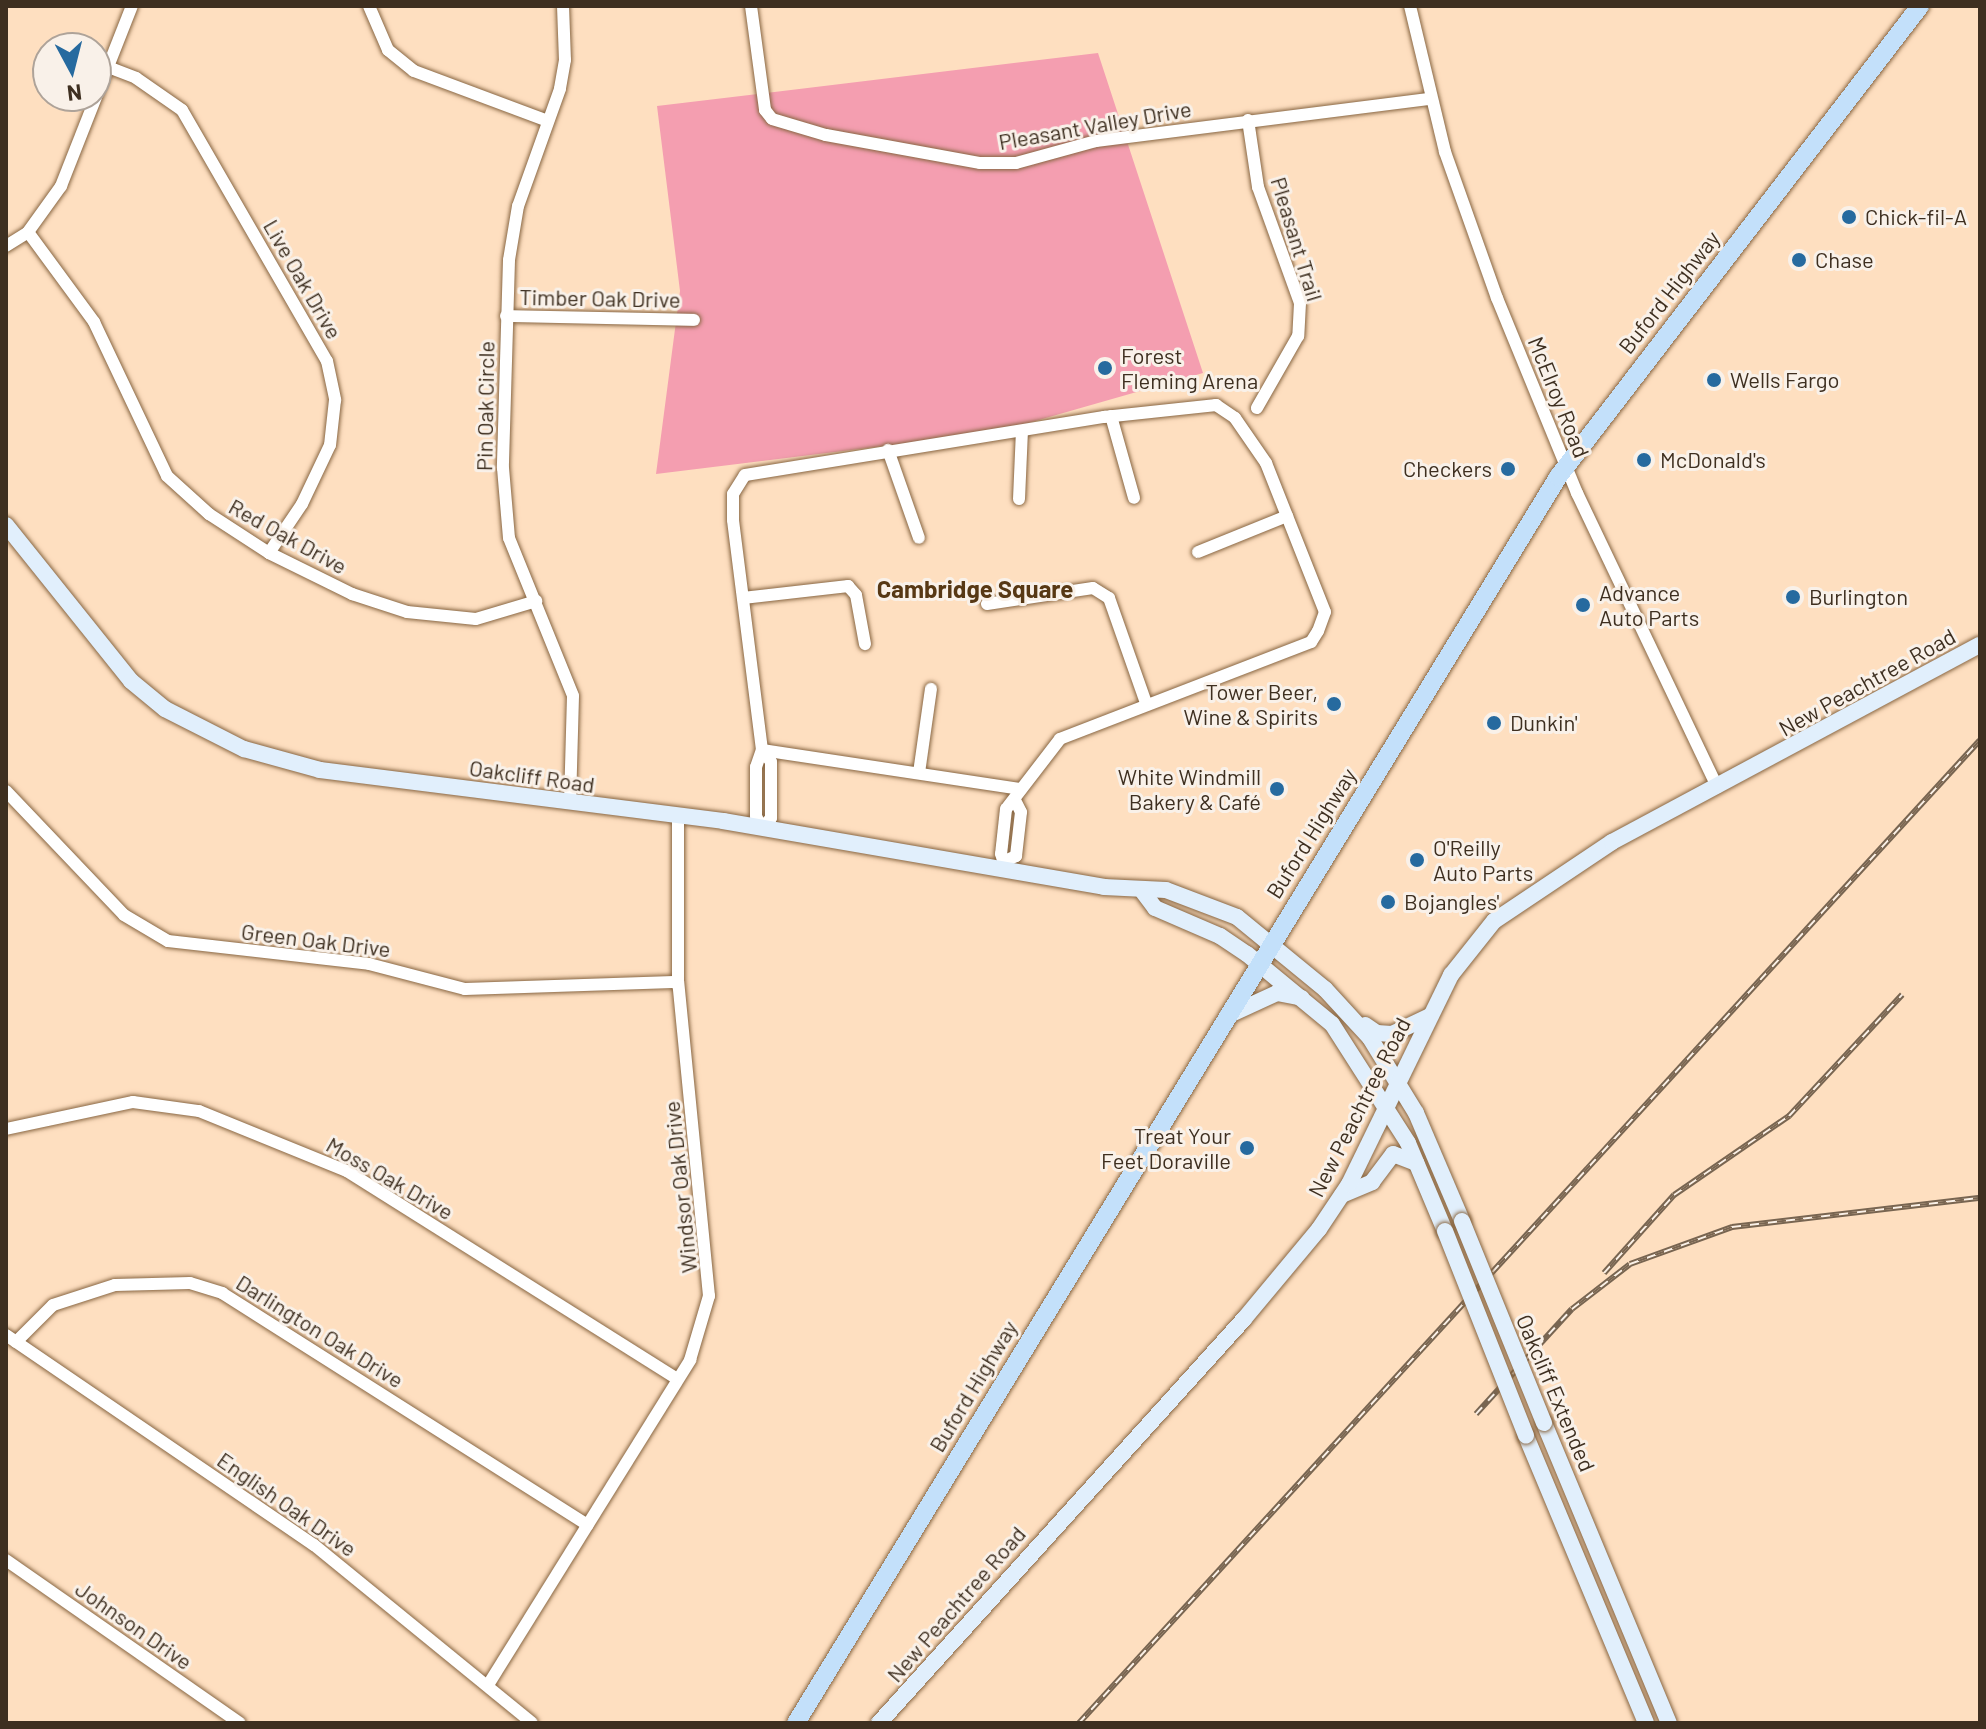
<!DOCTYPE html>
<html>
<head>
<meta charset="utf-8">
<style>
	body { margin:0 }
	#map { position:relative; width:1986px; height:1729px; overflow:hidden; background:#fedfc0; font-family:Barlow,sans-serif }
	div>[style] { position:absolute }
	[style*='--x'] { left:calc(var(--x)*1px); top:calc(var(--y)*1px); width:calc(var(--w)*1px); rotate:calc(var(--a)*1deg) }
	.green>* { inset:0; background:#f49eb0 }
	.roads { filter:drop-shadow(0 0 2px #886642) drop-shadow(0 0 2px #886642) }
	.street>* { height:12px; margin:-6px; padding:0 6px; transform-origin:6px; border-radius:6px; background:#fff }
	.secondary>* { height:16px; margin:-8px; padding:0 8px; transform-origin:8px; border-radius:8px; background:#e1effc }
	.primary>* { height:18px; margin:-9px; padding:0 9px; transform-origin:9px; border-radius:9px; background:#c3e0fa }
	.rail>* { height:6px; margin-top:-3px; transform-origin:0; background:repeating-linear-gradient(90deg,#f9f1e9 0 9px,#786551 0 18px); box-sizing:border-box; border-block:2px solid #786551 }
	.bridges { filter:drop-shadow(0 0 2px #886642) drop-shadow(0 0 2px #886642) }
	.secondary-bridge>* { height:16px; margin:-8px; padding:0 8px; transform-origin:8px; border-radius:8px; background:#e1effc }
	.dots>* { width:22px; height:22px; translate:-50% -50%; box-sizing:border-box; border:4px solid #f9f1e9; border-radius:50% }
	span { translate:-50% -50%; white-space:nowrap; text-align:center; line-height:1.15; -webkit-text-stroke:6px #f9f1e9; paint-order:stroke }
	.street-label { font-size:22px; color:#3e2f20 }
	.poi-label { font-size:22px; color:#3e2f20 }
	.left { translate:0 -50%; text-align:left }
	.right { translate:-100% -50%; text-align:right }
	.neighbourhood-label { font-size:24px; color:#573814; font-weight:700 }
	.frame { position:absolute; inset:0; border:8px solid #3e2f20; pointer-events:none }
	.north { position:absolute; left:32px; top:32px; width:80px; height:80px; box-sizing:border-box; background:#f9f1e9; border:2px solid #aea399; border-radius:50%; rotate:173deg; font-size:22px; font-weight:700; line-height:32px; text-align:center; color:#3e2f20 }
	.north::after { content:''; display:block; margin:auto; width:28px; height:36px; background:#266a9f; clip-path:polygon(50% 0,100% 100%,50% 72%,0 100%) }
</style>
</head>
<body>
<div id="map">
	<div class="green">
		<div style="clip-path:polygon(1098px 53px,1203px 373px,997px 432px,656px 474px,680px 291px,657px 106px)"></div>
	</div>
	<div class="roads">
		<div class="street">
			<div style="--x:369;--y:6;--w:48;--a:66.6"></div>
			<div style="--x:388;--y:50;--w:33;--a:39"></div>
			<div style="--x:414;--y:71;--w:143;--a:20.5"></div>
			<div style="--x:563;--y:6;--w:54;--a:87.9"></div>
			<div style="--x:565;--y:60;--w:29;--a:100"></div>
			<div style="--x:560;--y:89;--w:124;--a:109.7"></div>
			<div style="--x:518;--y:206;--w:55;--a:99.5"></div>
			<div style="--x:509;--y:260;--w:208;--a:91.7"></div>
			<div style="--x:503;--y:468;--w:70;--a:85.1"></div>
			<div style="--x:509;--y:538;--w:170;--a:67.9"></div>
			<div style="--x:573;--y:696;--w:107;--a:91.6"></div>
			<div style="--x:751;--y:6;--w:105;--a:82.3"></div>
			<div style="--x:765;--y:110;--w:11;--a:52"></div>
			<div style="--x:772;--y:119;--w:56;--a:16.5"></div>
			<div style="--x:826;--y:135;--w:157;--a:10.3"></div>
			<div style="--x:980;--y:163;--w:36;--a:0"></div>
			<div style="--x:1016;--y:163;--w:83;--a:-15.4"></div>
			<div style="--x:1096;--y:141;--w:337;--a:-7.2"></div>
			<div style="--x:1410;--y:6;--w:150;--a:76.5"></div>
			<div style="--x:1445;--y:152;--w:155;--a:70.4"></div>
			<div style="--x:1497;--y:298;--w:211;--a:67.7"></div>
			<div style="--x:1577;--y:493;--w:326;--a:64.5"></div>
			<div style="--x:108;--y:67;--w:30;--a:21"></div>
			<div style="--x:136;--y:78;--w:56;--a:34.8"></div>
			<div style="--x:182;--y:110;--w:290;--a:60"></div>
			<div style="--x:327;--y:361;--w:40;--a:78"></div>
			<div style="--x:335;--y:400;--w:45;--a:96.3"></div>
			<div style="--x:330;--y:445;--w:65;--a:115.4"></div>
			<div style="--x:302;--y:504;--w:59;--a:124"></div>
			<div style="--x:1248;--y:120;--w:68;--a:81.5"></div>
			<div style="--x:1258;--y:187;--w:123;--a:70.1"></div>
			<div style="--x:1300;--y:303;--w:33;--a:93"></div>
			<div style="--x:1298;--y:336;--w:83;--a:119.7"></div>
			<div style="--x:28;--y:232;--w:112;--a:53.7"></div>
			<div style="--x:94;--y:322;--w:170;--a:64.6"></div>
			<div style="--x:167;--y:476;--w:57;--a:42.1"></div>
			<div style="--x:209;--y:514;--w:72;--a:33"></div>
			<div style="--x:269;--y:553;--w:93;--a:26.3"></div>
			<div style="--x:352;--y:594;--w:58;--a:18.1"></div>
			<div style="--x:407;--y:612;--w:69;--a:5.8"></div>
			<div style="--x:476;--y:619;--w:63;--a:-16.7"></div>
			<div style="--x:6;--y:246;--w:26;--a:-32"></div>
			<div style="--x:28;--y:232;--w:57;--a:-54.3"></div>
			<div style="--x:61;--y:186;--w:193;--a:-68.5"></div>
			<div style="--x:506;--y:316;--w:188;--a:1.2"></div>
			<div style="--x:1111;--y:416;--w:85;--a:74.3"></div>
			<div style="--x:888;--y:450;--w:93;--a:70.6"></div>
			<div style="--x:1019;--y:499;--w:68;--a:-87.5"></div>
			<div style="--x:1198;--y:552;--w:96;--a:-22"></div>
			<div style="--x:743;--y:598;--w:106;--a:-6.5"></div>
			<div style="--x:848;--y:586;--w:12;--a:48"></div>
			<div style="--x:856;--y:595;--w:50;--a:79.6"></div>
			<div style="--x:987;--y:604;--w:107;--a:-8.6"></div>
			<div style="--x:1093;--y:588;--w:19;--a:32"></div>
			<div style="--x:1109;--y:598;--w:111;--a:70.6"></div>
			<div style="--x:762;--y:750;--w:15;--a:53"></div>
			<div style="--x:771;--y:762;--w:56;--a:90"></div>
			<div style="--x:771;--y:818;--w:13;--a:132"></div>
			<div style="--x:762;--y:828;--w:13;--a:-117"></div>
			<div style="--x:756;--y:816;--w:49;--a:-90"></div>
			<div style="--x:756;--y:767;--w:18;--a:-71"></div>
			<div style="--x:762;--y:750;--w:232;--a:-97.2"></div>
			<div style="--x:733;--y:520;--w:26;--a:-90"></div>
			<div style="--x:733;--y:494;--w:22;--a:-58"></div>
			<div style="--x:745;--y:475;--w:364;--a:-9.2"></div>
			<div style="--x:1104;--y:417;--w:113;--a:-6.1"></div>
			<div style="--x:1216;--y:405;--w:23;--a:34"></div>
			<div style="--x:1235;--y:418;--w:55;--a:55.4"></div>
			<div style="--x:1266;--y:463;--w:160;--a:68.4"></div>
			<div style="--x:1325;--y:612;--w:20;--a:110"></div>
			<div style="--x:1318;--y:631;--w:13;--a:122"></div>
			<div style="--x:1311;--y:642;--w:269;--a:158.9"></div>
			<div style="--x:1060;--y:739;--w:88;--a:127.6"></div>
			<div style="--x:1006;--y:809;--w:45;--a:96.3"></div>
			<div style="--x:1001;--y:854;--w:16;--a:72"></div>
			<div style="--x:762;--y:750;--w:262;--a:8.6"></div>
			<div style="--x:919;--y:773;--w:85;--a:-81.9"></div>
			<div style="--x:6;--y:791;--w:171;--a:46.4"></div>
			<div style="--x:124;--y:915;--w:51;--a:30.6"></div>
			<div style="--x:168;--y:941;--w:202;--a:6.5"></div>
			<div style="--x:369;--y:964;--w:99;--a:14.6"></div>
			<div style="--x:465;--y:989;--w:213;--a:-1.9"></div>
			<div style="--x:1007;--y:860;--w:10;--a:-24"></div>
			<div style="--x:1016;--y:856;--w:44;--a:-83.5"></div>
			<div style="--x:1021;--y:812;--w:11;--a:-117"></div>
			<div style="--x:6;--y:1129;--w:130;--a:-12"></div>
			<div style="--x:133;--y:1102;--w:67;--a:7.8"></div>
			<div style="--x:199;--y:1111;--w:160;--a:22.1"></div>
			<div style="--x:347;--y:1171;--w:390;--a:32.2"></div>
			<div style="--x:6;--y:1335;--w:373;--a:34.3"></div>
			<div style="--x:314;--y:1545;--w:281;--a:39.2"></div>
			<div style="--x:16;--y:1342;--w:52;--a:-45"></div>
			<div style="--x:53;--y:1305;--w:65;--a:-17.9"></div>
			<div style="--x:115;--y:1285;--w:75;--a:-1.5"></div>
			<div style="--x:190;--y:1283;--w:34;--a:17"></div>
			<div style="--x:222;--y:1293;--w:433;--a:32.4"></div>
			<div style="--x:6;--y:1560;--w:285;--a:34.9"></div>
			<div style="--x:488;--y:1685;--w:383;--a:-58.1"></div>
			<div style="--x:690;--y:1360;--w:67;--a:-73.5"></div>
			<div style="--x:709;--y:1296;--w:316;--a:-95.6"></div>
			<div style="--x:678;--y:982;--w:164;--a:-90"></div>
		</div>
		<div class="secondary">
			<div style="--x:6;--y:525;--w:200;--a:51.3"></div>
			<div style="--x:131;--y:681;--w:44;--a:39.5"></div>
			<div style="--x:165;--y:709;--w:89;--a:26.9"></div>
			<div style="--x:244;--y:749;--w:79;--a:15.4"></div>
			<div style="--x:320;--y:770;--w:406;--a:7.2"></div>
			<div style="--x:723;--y:821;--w:387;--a:9.8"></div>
			<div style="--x:1104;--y:887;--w:62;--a:2.8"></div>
			<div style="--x:1166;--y:890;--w:76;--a:20.8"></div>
			<div style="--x:1237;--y:917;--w:114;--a:39.3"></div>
			<div style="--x:1325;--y:989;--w:67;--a:47.4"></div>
			<div style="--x:1370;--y:1038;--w:88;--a:58.5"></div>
			<div style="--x:1416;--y:1113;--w:117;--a:66.9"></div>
			<div style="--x:1143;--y:892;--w:20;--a:53"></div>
			<div style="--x:1155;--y:908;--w:71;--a:23.3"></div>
			<div style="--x:1220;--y:936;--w:32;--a:34"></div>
			<div style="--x:1247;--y:954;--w:110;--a:39.5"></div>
			<div style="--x:1332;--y:1024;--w:141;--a:57.4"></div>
			<div style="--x:1408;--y:1143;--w:95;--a:67.2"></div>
			<div style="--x:1227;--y:1016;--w:55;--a:-24.7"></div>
			<div style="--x:1277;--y:993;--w:25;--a:11"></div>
			<div style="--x:1365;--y:1025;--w:14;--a:34"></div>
			<div style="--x:1377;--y:1033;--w:15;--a:4"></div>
			<div style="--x:1392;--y:1034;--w:42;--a:-25.3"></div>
			<div style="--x:1342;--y:1195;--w:33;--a:-23"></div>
			<div style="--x:1372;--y:1182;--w:35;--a:-53"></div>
			<div style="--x:1393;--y:1154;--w:25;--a:21"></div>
			<div style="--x:1544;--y:1423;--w:325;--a:67.4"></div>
			<div style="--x:1526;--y:1436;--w:311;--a:67.3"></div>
			<div style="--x:879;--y:1723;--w:544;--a:-47.9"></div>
			<div style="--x:1244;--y:1319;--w:117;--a:-50.2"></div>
			<div style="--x:1319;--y:1229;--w:54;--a:-56.3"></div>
			<div style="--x:1349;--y:1184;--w:233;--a:-64"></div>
			<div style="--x:1451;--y:975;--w:69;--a:-51.5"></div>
			<div style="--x:1494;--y:921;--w:142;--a:-33.8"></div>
			<div style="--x:1612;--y:842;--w:417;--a:-28.2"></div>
		</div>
		<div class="primary">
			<div style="--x:796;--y:1723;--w:1461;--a:-58.55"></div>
			<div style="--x:1558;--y:477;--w:594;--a:-52.45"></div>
		</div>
	</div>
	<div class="rail">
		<div style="--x:1604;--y:1273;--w:105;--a:-48.1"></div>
		<div style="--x:1674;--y:1195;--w:140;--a:-34.5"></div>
		<div style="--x:1789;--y:1116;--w:166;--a:-47"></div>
		<div style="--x:1476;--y:1414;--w:142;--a:-47.6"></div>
		<div style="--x:1572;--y:1309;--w:73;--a:-37.8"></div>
		<div style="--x:1630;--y:1264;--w:109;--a:-19.9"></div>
		<div style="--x:1732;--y:1227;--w:250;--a:-6.7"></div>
		<div style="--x:1079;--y:1723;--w:1333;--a:-47.49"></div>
	</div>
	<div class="bridges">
		<div class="secondary-bridge">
			<div style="--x:1462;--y:1221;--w:218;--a:67.9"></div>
			<div style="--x:1445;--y:1231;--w:220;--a:68.4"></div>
		</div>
	</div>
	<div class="dots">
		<div style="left:1849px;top:217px;background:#266a9f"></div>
		<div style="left:1799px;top:260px;background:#266a9f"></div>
		<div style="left:1105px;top:368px;background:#266a9f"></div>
		<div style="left:1714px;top:380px;background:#266a9f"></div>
		<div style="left:1644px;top:460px;background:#266a9f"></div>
		<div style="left:1508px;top:469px;background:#266a9f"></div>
		<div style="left:1793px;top:597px;background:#266a9f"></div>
		<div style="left:1583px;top:605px;background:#266a9f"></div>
		<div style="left:1334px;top:704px;background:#266a9f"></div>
		<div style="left:1494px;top:723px;background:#266a9f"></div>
		<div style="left:1277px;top:789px;background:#266a9f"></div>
		<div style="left:1417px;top:860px;background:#266a9f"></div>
		<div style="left:1388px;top:902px;background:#266a9f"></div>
		<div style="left:1247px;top:1148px;background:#266a9f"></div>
	</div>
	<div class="street-label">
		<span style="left:1095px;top:125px;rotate:-10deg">Pleasant Valley Drive</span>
		<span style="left:1297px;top:239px;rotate:73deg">Pleasant Trail</span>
		<span style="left:303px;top:279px;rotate:60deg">Live Oak Drive</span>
		<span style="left:1669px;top:292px;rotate:-52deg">Buford Highway</span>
		<span style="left:600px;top:298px;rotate:1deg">Timber Oak Drive</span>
		<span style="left:1559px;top:397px;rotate:68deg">McElroy Road</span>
		<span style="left:485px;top:406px;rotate:-89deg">Pin Oak Circle</span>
		<span style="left:288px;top:536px;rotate:29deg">Red Oak Drive</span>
		<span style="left:1867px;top:682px;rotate:-29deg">New Peachtree Road</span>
		<span style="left:532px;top:776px;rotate:8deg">Oakcliff Road</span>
		<span style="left:1311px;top:833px;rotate:-58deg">Buford Highway</span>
		<span style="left:316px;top:940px;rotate:7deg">Green Oak Drive</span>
		<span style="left:1359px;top:1107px;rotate:-63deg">New Peachtree Road</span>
		<span style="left:390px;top:1178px;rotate:30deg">Moss Oak Drive</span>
		<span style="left:680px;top:1187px;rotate:-96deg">Windsor Oak Drive</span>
		<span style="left:320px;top:1331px;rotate:32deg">Darlington Oak Drive</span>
		<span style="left:973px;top:1386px;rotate:-59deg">Buford Highway</span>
		<span style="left:1556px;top:1393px;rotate:67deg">Oakcliff Extended</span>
		<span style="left:287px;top:1504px;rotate:35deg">English Oak Drive</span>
		<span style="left:956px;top:1604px;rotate:-49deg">New Peachtree Road</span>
		<span style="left:134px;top:1625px;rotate:35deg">Johnson Drive</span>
	</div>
	<div class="poi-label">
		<span class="left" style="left:1865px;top:217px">Chick-fil-A</span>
		<span class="left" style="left:1815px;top:260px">Chase</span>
		<span class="left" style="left:1121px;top:368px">Forest<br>Fleming Arena</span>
		<span class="left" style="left:1730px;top:380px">Wells Fargo</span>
		<span class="left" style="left:1660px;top:460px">McDonald's</span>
		<span class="right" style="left:1492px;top:469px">Checkers</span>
		<span class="left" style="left:1599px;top:605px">Advance<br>Auto Parts</span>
		<span class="left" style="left:1809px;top:597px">Burlington</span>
		<span class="right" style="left:1318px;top:704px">Tower Beer,<br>Wine &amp; Spirits</span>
		<span class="left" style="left:1510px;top:723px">Dunkin'</span>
		<span class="right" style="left:1261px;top:789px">White Windmill<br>Bakery &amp; Café</span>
		<span class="left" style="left:1433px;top:860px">O'Reilly<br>Auto Parts</span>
		<span class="left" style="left:1404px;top:902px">Bojangles'</span>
		<span class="right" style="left:1231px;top:1148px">Treat Your<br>Feet Doraville</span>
	</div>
	<div class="neighbourhood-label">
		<span style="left:975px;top:589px">Cambridge Square</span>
	</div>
	<div class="frame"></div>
	<div class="north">N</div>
</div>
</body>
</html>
